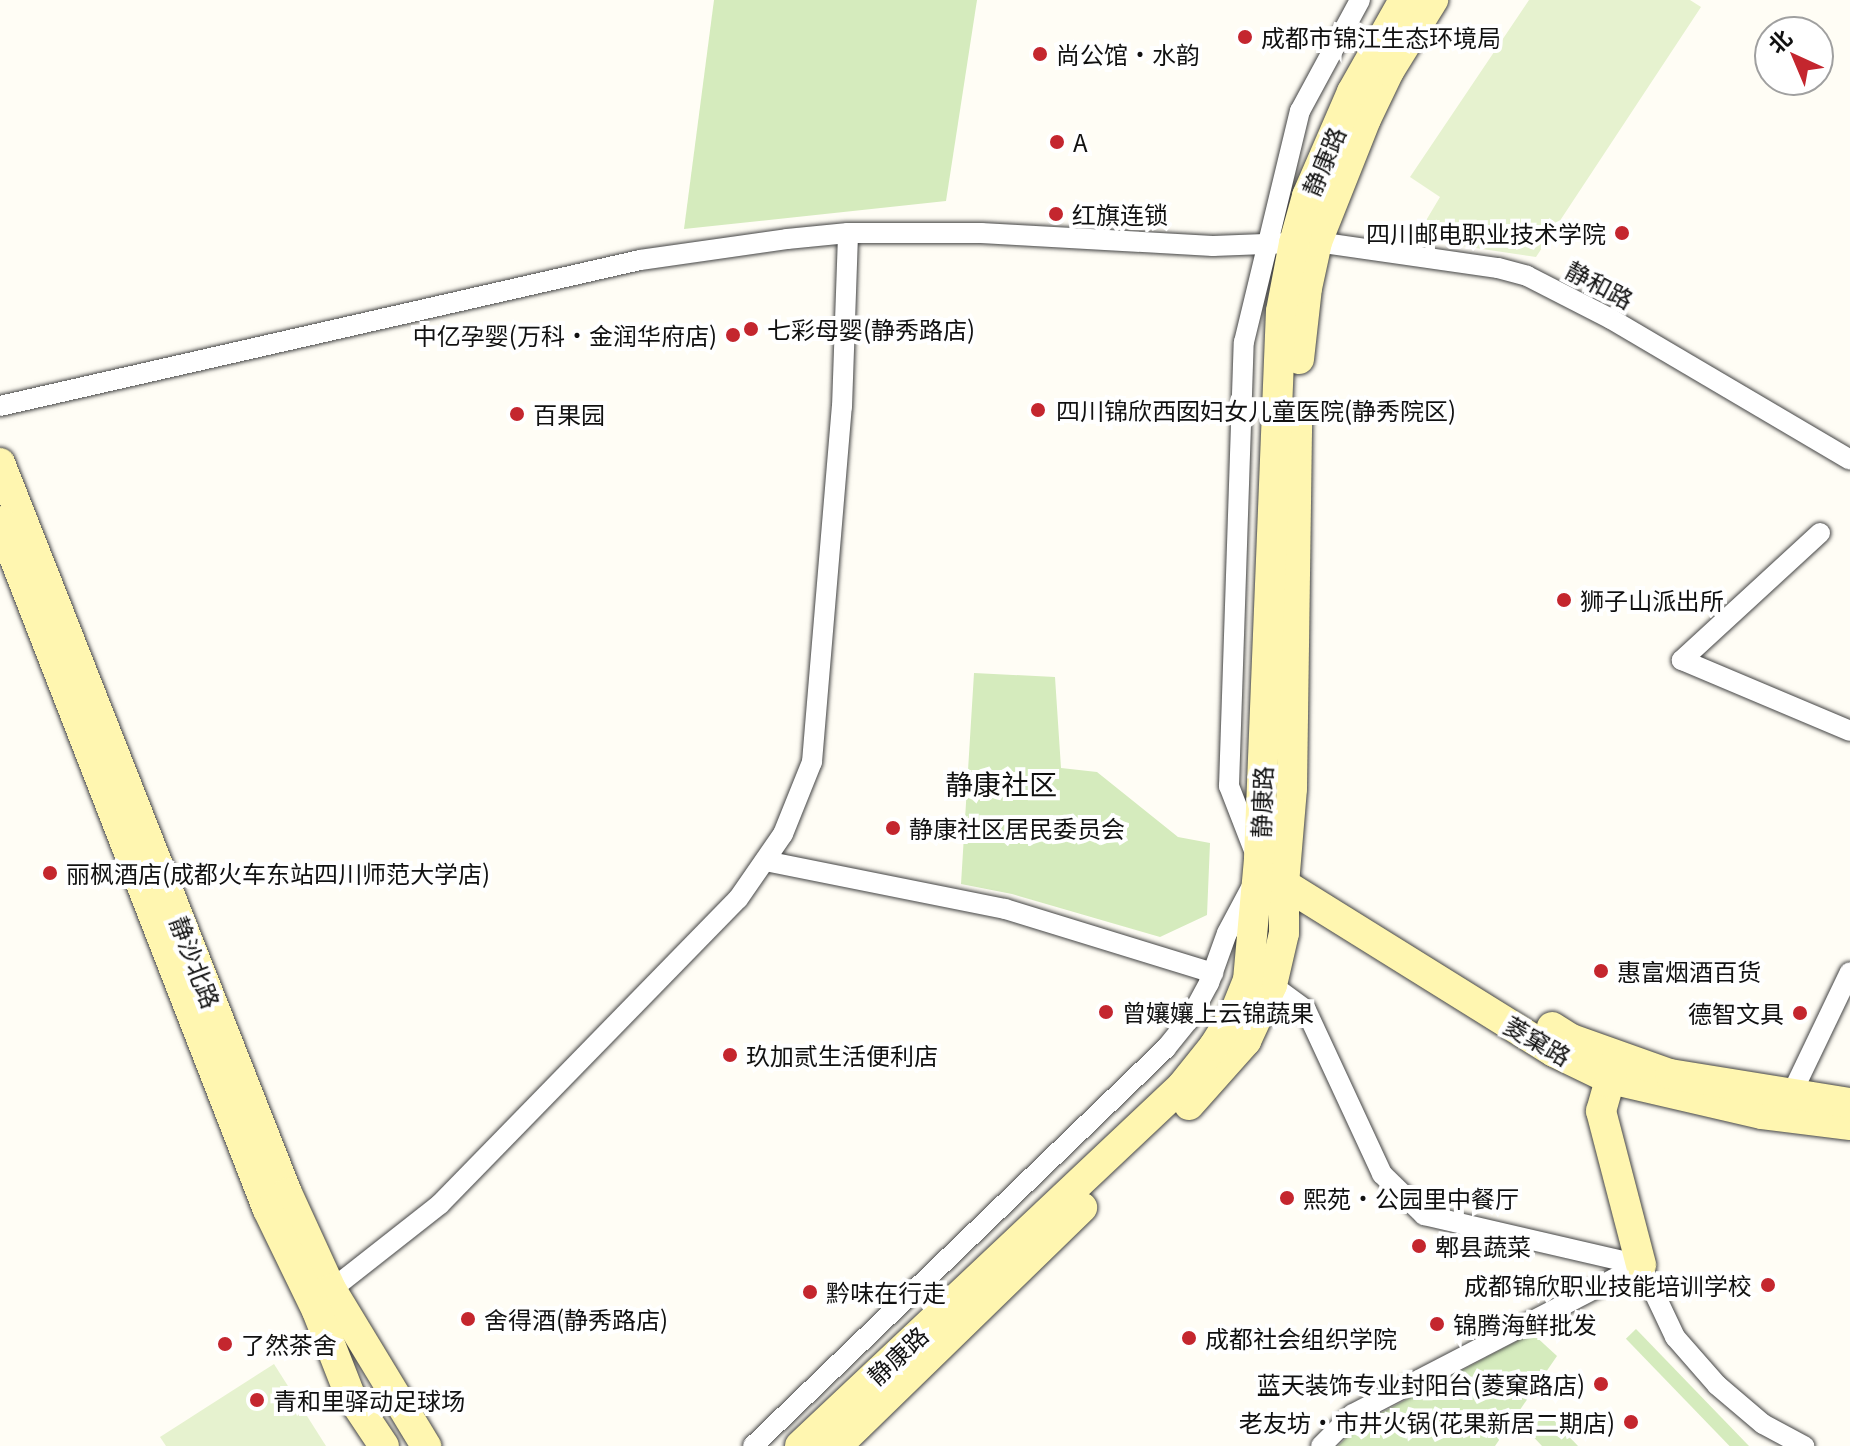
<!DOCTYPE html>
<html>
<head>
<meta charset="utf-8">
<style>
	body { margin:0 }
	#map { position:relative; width:1850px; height:1446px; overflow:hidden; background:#fffdf5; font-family:Georgia,"Noto Sans SC",serif }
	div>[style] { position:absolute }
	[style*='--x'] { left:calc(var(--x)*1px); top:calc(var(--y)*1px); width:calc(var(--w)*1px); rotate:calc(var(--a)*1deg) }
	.green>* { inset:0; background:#d5ebbd; transform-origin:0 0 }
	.pitch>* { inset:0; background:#e6f2cf }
	.roads { filter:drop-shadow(0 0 2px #444) drop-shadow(0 0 2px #444) }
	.street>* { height:20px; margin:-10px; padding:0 10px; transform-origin:10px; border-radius:10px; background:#fff }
	.secondary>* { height:30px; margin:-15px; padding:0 15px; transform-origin:15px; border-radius:15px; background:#fff6b0 }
	.dots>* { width:22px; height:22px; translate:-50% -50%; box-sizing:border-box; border:4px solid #fff; border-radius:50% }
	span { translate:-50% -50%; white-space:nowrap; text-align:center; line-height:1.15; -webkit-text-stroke:8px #fff; paint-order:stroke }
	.poi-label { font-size:24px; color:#111 }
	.left { translate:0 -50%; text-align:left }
	.right { translate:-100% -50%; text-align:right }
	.street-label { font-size:24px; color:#111 }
	.quarter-label { font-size:28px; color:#111 }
	.north { position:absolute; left:1754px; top:16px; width:80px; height:80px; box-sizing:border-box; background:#fff; border:2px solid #a0a0a0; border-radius:50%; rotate:316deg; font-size:22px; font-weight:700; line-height:32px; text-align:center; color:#111 }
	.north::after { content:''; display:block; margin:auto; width:28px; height:36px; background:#c4262e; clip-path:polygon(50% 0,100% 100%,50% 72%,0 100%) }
</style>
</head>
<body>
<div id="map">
	<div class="green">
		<div style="clip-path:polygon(714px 0,977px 0,946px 201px,684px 229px)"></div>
		<div style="clip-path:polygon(974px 673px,1055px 677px,1061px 768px,1097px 772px,1178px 837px,1210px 843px,1207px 915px,1160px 937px,1012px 894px,961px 884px)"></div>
		<div style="left:1636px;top:1329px;width:163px;height:14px;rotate:46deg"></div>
		<div style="clip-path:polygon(1532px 1333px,1557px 1356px,1495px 1446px,1338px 1446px,1360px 1424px)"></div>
		<div style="clip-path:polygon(1547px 1413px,1578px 1446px,1542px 1446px,1528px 1431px)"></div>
	</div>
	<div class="pitch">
		<div style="clip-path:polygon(1529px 0,1690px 0,1701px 7px,1536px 257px,1415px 239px,1440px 197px,1410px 177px)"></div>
		<div style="clip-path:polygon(274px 1364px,326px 1446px,166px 1446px,160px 1437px)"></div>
	</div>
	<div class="roads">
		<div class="street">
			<div style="--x:0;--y:406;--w:656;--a:-12.85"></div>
			<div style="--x:640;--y:260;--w:148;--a:-8.1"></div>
			<div style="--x:787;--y:239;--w:61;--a:-5.6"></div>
			<div style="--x:848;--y:233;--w:133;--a:0"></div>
			<div style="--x:981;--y:233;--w:232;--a:3.2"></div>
			<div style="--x:1213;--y:246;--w:104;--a:-2.2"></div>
			<div style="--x:1317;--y:242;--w:183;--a:8.2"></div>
			<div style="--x:1498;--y:268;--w:30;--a:15"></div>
			<div style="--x:1527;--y:276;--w:94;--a:27.1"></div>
			<div style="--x:1611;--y:319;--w:277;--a:30.5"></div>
			<div style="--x:1820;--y:533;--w:188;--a:137.4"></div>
			<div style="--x:1682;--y:660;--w:182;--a:22.9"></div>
			<div style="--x:1255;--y:853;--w:72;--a:-111.2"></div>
			<div style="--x:1229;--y:786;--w:444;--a:-88.1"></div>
			<div style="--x:1244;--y:342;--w:238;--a:-76.4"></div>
			<div style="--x:1300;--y:111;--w:126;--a:-61.6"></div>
			<div style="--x:765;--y:861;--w:245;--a:11.3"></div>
			<div style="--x:1005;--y:909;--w:218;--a:17.1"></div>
			<div style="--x:1272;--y:985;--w:42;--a:36.3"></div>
			<div style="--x:1306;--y:1010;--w:181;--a:65.1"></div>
			<div style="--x:1382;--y:1174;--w:59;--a:44.3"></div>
			<div style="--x:1424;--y:1215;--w:223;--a:13"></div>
			<div style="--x:1641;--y:1265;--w:80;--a:64.7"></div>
			<div style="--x:1675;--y:1337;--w:64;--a:48.8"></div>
			<div style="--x:1717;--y:1385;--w:60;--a:40.3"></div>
			<div style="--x:1763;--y:1424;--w:47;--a:28.2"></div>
			<div style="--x:1791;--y:1095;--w:136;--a:-64.4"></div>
			<div style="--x:322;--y:1297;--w:150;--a:-38.2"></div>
			<div style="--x:440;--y:1204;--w:426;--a:-45.7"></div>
			<div style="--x:738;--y:899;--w:79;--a:-55.3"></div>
			<div style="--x:783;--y:834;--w:78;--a:-68.1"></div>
			<div style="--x:812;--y:762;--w:356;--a:-85.2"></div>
			<div style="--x:842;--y:407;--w:174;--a:-88"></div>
			<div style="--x:753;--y:1446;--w:574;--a:-43.94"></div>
			<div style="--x:1166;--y:1048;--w:36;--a:-51"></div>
			<div style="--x:1189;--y:1020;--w:42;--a:-61.6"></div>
			<div style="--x:1209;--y:983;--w:53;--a:-70.2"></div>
			<div style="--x:1227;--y:933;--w:53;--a:-62"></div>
			<div style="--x:1321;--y:1446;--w:45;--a:-45"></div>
			<div style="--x:1353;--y:1414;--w:324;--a:-27.4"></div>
		</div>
		<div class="secondary">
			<div style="--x:1299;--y:359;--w:71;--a:-83.6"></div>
			<div style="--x:1307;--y:288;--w:47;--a:-77.7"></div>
			<div style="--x:1317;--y:242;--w:132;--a:-68.3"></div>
			<div style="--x:1366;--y:119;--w:53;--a:-64.4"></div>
			<div style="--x:1389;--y:71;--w:84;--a:-58.2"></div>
			<div style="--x:0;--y:463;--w:784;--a:68.54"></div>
			<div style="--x:287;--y:1193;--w:106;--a:65.4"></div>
			<div style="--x:331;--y:1289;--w:184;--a:58.8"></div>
			<div style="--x:0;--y:521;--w:739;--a:68.75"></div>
			<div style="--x:268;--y:1210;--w:112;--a:64.1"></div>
			<div style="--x:317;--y:1311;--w:90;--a:68.6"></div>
			<div style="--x:350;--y:1395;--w:61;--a:56.3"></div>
			<div style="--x:1269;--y:882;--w:15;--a:8"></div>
			<div style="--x:1284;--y:884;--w:318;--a:31.9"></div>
			<div style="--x:1554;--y:1052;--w:62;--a:25.7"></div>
			<div style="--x:1610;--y:1079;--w:156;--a:13"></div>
			<div style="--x:1762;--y:1114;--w:89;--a:7.1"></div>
			<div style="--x:1552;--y:1027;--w:22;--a:32"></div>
			<div style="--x:1571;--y:1039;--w:105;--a:19.5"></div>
			<div style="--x:1670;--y:1074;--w:182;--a:9.2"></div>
			<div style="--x:1615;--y:1062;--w:51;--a:105.9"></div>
			<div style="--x:1601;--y:1111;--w:159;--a:75.4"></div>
			<div style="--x:1189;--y:1105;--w:86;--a:-48.3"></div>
			<div style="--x:1246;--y:1041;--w:62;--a:-65.1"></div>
			<div style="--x:1272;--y:985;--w:53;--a:-77"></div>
			<div style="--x:1284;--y:933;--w:49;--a:-90"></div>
			<div style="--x:1284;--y:884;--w:95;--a:-85.2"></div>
			<div style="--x:1292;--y:789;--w:370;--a:-89.2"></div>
			<div style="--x:800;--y:1446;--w:525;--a:-43.3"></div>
			<div style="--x:1182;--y:1086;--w:51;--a:-51.3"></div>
			<div style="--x:1214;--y:1046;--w:40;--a:-58"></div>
			<div style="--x:1235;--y:1012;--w:35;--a:-68"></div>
			<div style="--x:1248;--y:980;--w:122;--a:-84.8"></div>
			<div style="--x:1259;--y:858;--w:547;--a:-87.7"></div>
			<div style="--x:1281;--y:311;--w:69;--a:-79.2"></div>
			<div style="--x:1294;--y:243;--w:49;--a:-74.5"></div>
			<div style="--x:1307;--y:196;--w:113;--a:-66.6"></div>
			<div style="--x:1352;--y:92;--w:106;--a:-60.5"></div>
			<div style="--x:837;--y:1446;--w:342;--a:-44.2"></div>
		</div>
	</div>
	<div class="dots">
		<div style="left:1245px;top:37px;background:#c4262e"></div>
		<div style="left:1040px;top:54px;background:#c4262e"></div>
		<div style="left:1057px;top:142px;background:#c4262e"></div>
		<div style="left:1056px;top:214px;background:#c4262e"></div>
		<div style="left:1622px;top:233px;background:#c4262e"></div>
		<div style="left:751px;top:329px;background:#c4262e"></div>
		<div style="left:733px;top:335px;background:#c4262e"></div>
		<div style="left:1038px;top:410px;background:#c4262e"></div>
		<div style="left:517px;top:414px;background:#c4262e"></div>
		<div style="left:1564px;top:600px;background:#c4262e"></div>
		<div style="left:893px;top:828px;background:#c4262e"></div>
		<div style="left:50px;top:873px;background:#c4262e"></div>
		<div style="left:1601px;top:971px;background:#c4262e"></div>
		<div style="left:1106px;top:1012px;background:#c4262e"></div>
		<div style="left:1800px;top:1013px;background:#c4262e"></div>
		<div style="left:730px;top:1055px;background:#c4262e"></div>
		<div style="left:1287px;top:1198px;background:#c4262e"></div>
		<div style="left:1419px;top:1246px;background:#c4262e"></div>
		<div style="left:1768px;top:1285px;background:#c4262e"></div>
		<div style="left:810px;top:1292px;background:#c4262e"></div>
		<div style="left:468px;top:1319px;background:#c4262e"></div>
		<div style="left:1437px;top:1324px;background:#c4262e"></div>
		<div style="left:1189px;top:1338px;background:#c4262e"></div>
		<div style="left:225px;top:1344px;background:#c4262e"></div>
		<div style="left:1601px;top:1384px;background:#c4262e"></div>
		<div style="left:257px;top:1400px;background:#c4262e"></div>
		<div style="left:1631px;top:1422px;background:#c4262e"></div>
	</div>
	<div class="poi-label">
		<span class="left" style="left:1261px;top:37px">成都市锦江生态环境局</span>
		<span class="left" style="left:1056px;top:54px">尚公馆·水韵</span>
		<span class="left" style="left:1073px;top:142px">A</span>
		<span class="left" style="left:1072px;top:214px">红旗连锁</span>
		<span class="right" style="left:1606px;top:233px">四川邮电职业技术学院</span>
		<span class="left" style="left:767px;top:329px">七彩母婴(静秀路店)</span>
		<span class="right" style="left:717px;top:335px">中亿孕婴(万科·金润华府店)</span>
		<span class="left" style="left:1056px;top:410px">四川锦欣西囡妇女儿童医院(静秀院区)</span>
		<span class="left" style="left:533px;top:414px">百果园</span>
		<span class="left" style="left:1580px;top:600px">狮子山派出所</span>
		<span class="left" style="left:909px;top:828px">静康社区居民委员会</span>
		<span class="left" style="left:66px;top:873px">丽枫酒店(成都火车东站四川师范大学店)</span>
		<span class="left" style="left:1617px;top:971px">惠富烟酒百货</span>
		<span class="left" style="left:1122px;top:1012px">曾孃孃上云锦蔬果</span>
		<span class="right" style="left:1784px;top:1013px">德智文具</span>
		<span class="left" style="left:746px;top:1055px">玖加贰生活便利店</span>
		<span class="left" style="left:1303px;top:1198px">熙苑·公园里中餐厅</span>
		<span class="left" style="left:1435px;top:1246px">郫县蔬菜</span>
		<span class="right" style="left:1752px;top:1285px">成都锦欣职业技能培训学校</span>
		<span class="left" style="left:826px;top:1292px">黔味在行走</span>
		<span class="left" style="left:484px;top:1319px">舍得酒(静秀路店)</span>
		<span class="left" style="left:1453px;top:1324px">锦腾海鲜批发</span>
		<span class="left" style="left:1205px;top:1338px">成都社会组织学院</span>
		<span class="left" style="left:241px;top:1344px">了然茶舍</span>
		<span class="right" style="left:1585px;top:1384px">蓝天装饰专业封阳台(菱窠路店)</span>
		<span class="left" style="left:273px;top:1400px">青和里驿动足球场</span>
		<span class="right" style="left:1615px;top:1422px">老友坊·市井火锅(花果新居二期店)</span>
	</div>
	<div class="street-label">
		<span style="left:1323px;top:161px;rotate:-67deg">静康路</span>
		<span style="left:1600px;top:284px;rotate:28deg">静和路</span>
		<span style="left:1261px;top:802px;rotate:-88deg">静康路</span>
		<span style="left:196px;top:962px;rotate:69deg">静沙北路</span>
		<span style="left:1538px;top:1040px;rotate:30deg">菱窠路</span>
		<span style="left:897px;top:1355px;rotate:-43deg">静康路</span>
	</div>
	<div class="quarter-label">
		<span style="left:1001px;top:783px">静康社区</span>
	</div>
	<div class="north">北</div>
</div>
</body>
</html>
